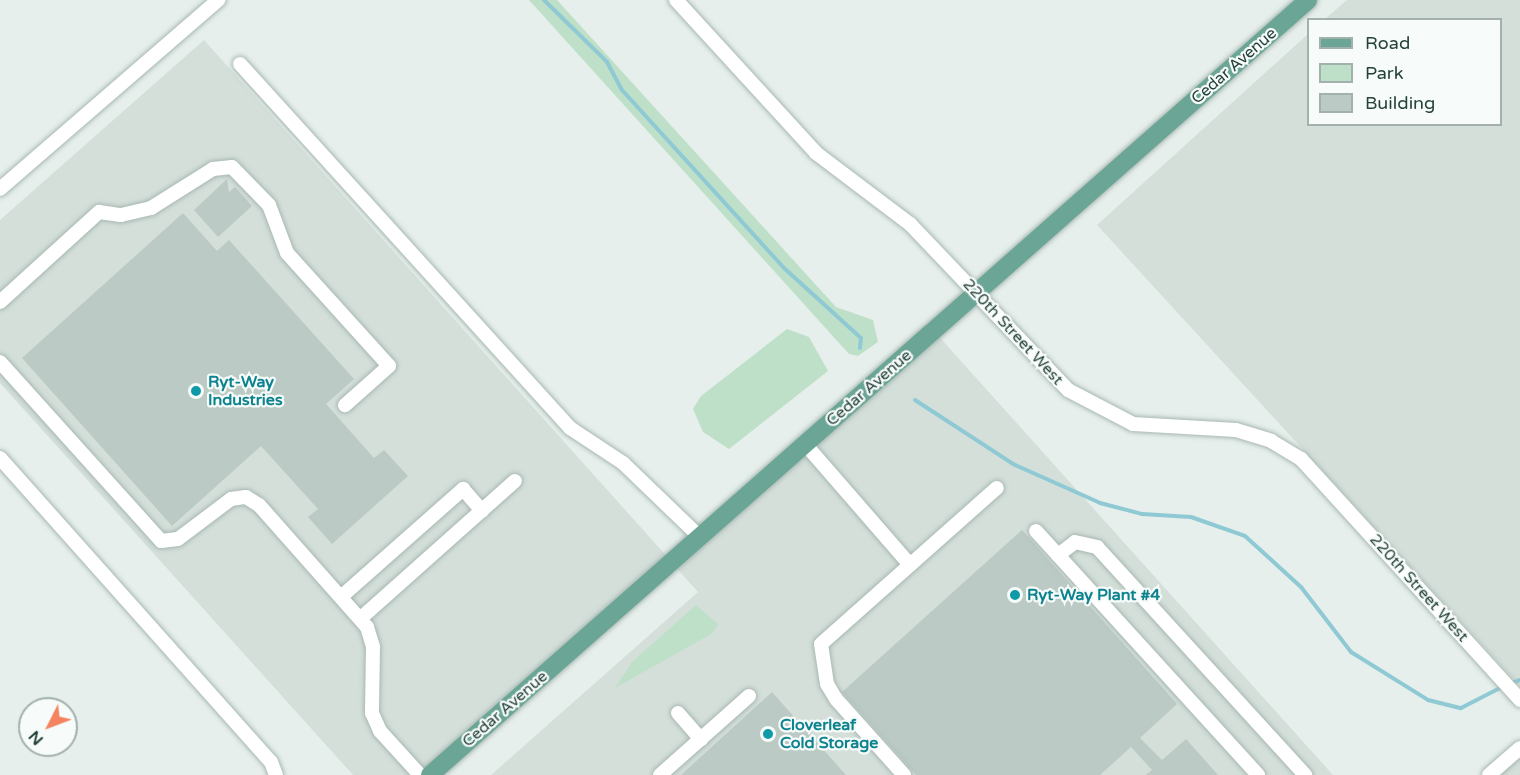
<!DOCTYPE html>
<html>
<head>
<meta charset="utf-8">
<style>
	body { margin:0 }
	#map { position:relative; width:1520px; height:775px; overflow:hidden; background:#e6efeb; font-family:"Varela Round",sans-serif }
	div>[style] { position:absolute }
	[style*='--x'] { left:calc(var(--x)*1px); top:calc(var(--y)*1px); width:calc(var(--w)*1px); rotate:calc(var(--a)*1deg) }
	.built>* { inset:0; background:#d4dfda }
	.green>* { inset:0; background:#bfe0c8 }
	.stream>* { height:4px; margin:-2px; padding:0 2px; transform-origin:2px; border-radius:2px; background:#8ec9d4 }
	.building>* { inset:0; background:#bbcac4 }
	.roads { filter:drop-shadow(0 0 2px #a8b8b2) drop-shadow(0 0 2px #a8b8b2) }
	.minor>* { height:14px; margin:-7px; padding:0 7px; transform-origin:7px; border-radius:7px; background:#fff }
	.major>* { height:18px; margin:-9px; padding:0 9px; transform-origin:9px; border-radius:9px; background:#6aa596 }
	.dots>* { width:16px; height:16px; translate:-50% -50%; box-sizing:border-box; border:3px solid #f7fbf9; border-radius:50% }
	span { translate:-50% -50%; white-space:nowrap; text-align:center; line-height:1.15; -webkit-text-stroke:4.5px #f7fbf9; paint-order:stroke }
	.street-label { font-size:16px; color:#24423a }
	.culture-label { font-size:16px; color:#0d838f; font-weight:700 }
	.left { translate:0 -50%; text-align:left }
	.legend { position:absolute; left:1307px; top:18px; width:195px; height:108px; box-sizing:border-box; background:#f7fbf9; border:2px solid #a3b1ad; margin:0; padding:8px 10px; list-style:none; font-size:18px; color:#24423a }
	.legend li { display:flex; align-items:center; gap:12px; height:30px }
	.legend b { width:30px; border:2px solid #a3b1ad }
	.north { position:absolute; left:18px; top:697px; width:60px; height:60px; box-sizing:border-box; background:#f7fbf9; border:2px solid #a3b1ad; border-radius:50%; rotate:228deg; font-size:16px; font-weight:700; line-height:24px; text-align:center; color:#24423a }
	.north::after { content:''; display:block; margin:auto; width:21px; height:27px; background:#f4845f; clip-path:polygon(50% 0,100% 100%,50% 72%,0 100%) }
</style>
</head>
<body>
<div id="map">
	<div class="built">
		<div style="clip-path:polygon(1347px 0,1520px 0,1520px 686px,1097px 225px,1308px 34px,1308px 124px,1500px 124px,1500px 20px,1325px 19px)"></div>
		<div style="clip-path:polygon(204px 40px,671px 561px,933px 330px,1333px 775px,491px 775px,698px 592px,671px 562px,430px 775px,353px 775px,0 383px,0 220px)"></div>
		<div style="clip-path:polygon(1520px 748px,1520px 775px,1489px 775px)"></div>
	</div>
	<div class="green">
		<div style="clip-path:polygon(529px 0,557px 0,836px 307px,873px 320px,878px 342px,858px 356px,849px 354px)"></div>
		<div style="clip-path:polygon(787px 329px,809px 337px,828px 371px,729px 449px,703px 432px,693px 409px,701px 396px)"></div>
		<div style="clip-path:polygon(696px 605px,718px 624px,713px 633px,615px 688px,632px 662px)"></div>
	</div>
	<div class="stream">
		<div style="--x:544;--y:0;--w:88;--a:44.5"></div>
		<div style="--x:607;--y:62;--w:32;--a:62"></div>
		<div style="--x:622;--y:90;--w:241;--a:47.7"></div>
		<div style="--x:784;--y:268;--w:104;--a:42.3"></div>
		<div style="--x:861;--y:338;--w:10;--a:96"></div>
		<div style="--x:915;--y:400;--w:117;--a:33.1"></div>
		<div style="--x:1013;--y:464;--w:95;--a:24.1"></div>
		<div style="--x:1100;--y:503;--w:43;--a:14.7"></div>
		<div style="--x:1142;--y:514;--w:49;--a:3.5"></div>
		<div style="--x:1191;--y:517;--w:57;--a:19.4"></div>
		<div style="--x:1245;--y:536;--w:76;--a:42.3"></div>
		<div style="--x:1301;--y:587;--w:82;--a:52.4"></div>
		<div style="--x:1351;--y:652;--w:91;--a:31.9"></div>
		<div style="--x:1428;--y:700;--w:34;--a:14"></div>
		<div style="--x:1461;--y:708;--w:46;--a:-27.1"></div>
		<div style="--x:1509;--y:684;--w:12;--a:-20"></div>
	</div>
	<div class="building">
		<div style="clip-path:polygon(227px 179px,229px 192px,235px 187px,252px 206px,218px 237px,194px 210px)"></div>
		<div style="clip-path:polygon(183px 213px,217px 251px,229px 240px,354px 379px,326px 404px,374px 458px,384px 450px,408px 476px,332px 544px,308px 517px,318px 509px,261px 446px,172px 526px,22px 358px)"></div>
		<div style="clip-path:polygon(1022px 530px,1177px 704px,1140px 738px,1162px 760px,1186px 739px,1218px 775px,1146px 775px,1152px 770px,1131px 747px,1100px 775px,916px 775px,842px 692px)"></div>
		<div style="clip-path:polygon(772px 692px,846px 775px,681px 775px)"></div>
	</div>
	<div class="roads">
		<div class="minor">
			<div style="--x:676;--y:0;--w:207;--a:47.5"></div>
			<div style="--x:816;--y:153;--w:118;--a:37.1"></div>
			<div style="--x:910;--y:224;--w:229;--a:46.4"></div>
			<div style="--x:1068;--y:390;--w:73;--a:27.6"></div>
			<div style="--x:1133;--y:424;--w:103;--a:3.3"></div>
			<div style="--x:1236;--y:430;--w:37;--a:17"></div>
			<div style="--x:1271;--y:441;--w:35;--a:31"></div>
			<div style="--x:1301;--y:459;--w:326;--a:47.7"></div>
			<div style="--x:240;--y:64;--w:491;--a:47.8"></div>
			<div style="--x:570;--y:428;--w:64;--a:33.4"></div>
			<div style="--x:623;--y:463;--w:107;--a:43.9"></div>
			<div style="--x:0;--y:189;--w:289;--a:-40.9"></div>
			<div style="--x:0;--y:302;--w:134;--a:-42.3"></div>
			<div style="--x:99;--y:212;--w:22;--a:8"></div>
			<div style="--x:121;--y:215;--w:31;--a:-13"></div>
			<div style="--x:151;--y:208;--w:73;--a:-32.2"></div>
			<div style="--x:213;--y:169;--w:19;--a:-6"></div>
			<div style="--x:232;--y:167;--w:53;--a:45.8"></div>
			<div style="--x:269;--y:205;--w:51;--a:69.4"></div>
			<div style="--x:287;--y:253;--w:152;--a:47.9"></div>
			<div style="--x:389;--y:366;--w:59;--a:138.4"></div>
			<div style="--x:0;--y:362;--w:241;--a:48"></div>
			<div style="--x:161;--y:541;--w:17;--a:-7"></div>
			<div style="--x:178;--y:539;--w:66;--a:-37"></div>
			<div style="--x:231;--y:499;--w:15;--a:-8"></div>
			<div style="--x:246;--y:497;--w:15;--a:32"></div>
			<div style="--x:259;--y:505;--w:163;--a:48.5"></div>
			<div style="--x:367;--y:627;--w:21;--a:73"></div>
			<div style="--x:373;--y:647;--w:66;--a:90.9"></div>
			<div style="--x:372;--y:713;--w:20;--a:66"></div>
			<div style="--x:380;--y:731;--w:59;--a:47.7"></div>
			<div style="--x:805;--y:444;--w:160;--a:49"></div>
			<div style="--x:0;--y:458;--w:407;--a:48.3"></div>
			<div style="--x:271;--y:762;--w:14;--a:69"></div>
			<div style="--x:1036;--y:531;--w:330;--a:47.7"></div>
			<div style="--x:1058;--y:555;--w:21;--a:-37"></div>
			<div style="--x:1075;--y:542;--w:23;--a:13"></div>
			<div style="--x:1097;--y:547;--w:309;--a:47.6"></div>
			<div style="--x:342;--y:596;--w:162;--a:-41.5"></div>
			<div style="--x:463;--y:489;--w:29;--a:49"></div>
			<div style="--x:361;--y:618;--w:206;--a:-41.7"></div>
			<div style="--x:678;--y:713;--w:35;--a:49"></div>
			<div style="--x:660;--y:775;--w:119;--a:-41.6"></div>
			<div style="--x:904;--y:775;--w:102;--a:-131.8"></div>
			<div style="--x:836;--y:699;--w:17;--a:-121"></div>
			<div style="--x:827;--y:684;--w:40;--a:-98.5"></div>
			<div style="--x:821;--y:644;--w:235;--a:-41.6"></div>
			<div style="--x:1489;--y:775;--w:41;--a:-41.1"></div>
		</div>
		<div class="major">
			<div style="--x:430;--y:775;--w:1171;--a:-41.43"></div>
		</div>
	</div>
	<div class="dots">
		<div style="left:196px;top:391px;background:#0f9aa8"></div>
		<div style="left:1015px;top:595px;background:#0f9aa8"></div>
		<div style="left:768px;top:734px;background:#0f9aa8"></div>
	</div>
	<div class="street-label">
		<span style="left:1234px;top:66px;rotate:-41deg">Cedar Avenue</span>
		<span style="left:1013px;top:332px;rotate:47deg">220th Street West</span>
		<span style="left:869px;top:388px;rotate:-41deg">Cedar Avenue</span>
		<span style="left:1419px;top:588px;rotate:48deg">220th Street West</span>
		<span style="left:505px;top:709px;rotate:-41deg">Cedar Avenue</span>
	</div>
	<div class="culture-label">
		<span class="left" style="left:208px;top:391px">Ryt-Way<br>Industries</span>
		<span class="left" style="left:1027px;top:595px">Ryt-Way Plant #4</span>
		<span class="left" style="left:780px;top:734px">Cloverleaf<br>Cold Storage</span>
	</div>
	<ul class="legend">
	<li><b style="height:8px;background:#6aa596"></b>Road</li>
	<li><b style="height:16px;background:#bfe0c8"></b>Park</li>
	<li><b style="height:16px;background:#bbcac4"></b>Building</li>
	</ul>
	<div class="north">N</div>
</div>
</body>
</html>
